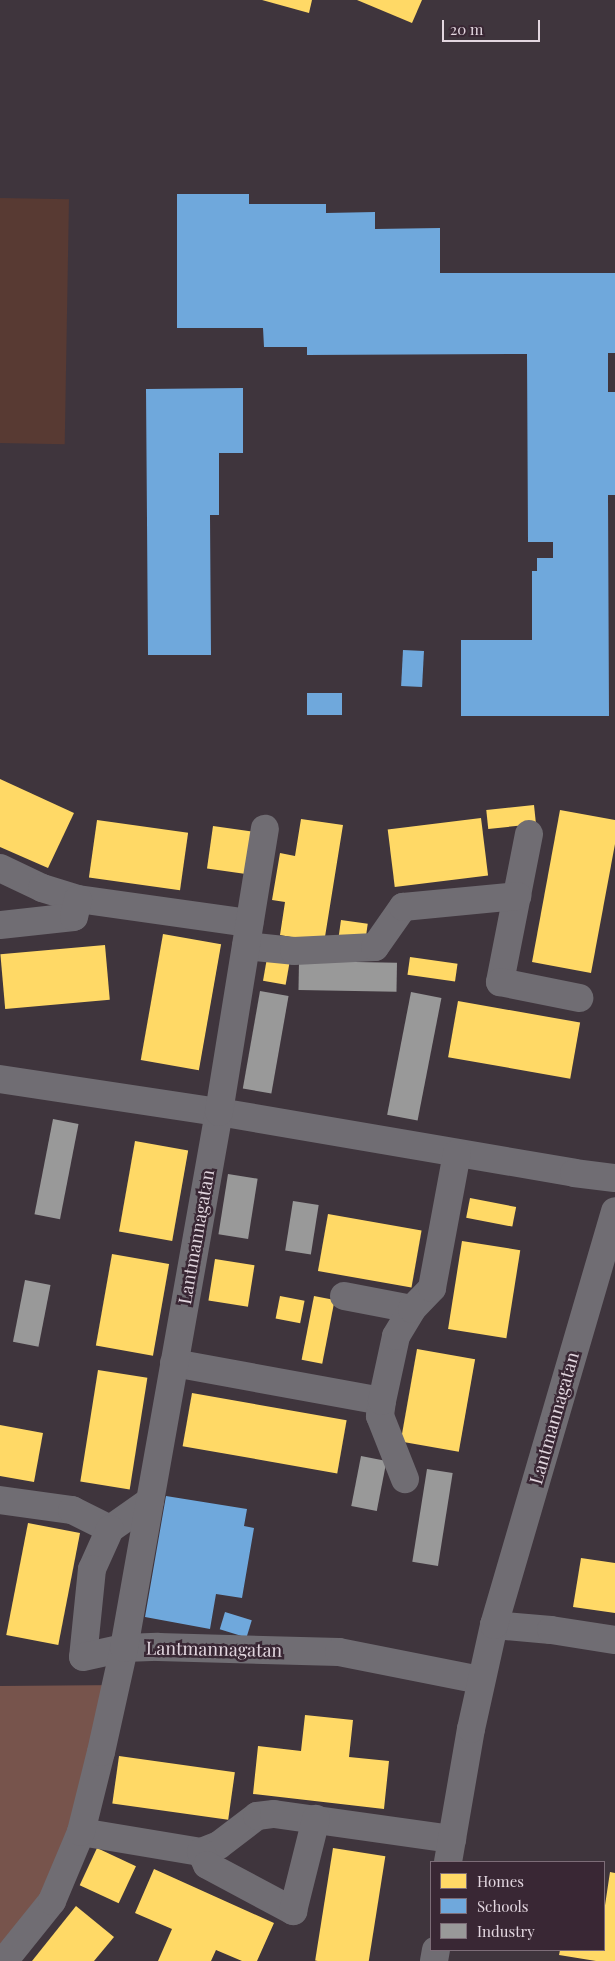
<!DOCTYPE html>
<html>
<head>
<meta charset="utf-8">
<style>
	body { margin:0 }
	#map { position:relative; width:615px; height:1961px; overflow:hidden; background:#3f353d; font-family:"Playfair Display",serif }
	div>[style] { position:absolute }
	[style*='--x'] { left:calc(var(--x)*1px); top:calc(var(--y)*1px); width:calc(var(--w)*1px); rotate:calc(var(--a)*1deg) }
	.green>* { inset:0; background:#583a33; transform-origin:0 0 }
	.forest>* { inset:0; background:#77544c }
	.homes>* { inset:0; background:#ffd966; transform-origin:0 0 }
	.schools>* { inset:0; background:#6fa8dc; transform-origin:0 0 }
	.industry>* { inset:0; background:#999; transform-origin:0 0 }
	.street>* { height:28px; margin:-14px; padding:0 14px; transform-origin:14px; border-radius:14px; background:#706d73 }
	span { translate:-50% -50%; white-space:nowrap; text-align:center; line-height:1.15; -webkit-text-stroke:5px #392734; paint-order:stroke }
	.street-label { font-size:18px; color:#e2d6df }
	.legend { position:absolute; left:430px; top:1861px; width:175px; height:90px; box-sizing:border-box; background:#392734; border:1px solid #7d6d78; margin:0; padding:6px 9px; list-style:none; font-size:15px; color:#e2d6df }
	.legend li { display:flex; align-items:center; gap:10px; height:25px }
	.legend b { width:25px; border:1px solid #7d6d78 }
	.scale { position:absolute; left:442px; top:20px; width:98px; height:22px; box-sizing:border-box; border:2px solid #e2d6df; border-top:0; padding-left:6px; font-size:15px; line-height:18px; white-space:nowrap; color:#e2d6df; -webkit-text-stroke:4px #392734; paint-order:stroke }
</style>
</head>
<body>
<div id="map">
	<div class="green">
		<div style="left:0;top:198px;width:69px;height:245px;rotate:1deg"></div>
	</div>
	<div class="forest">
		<div style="clip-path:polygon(125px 1685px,81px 1856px,0 1951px,0 1686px)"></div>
	</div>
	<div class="homes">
		<div style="clip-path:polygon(262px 0,312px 0,309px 13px)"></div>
		<div style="clip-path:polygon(357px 0,422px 0,412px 23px)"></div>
		<div style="clip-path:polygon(0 779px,74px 813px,48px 868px,0 847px)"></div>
		<div style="left:534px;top:805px;width:19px;height:48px;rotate:84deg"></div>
		<div style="clip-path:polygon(560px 810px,615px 820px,615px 844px,591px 973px,532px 962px)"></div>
		<div style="left:481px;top:818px;width:58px;height:94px;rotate:83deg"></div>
		<div style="clip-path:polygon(301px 819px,343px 825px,324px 943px,280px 935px,285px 902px,272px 900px,280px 853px,295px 856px)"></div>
		<div style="left:97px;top:820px;width:92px;height:58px;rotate:8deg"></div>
		<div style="left:213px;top:826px;width:41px;height:43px;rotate:8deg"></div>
		<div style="left:341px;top:920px;width:27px;height:18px;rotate:8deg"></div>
		<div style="left:163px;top:934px;width:59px;height:128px;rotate:10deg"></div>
		<div style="left:105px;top:945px;width:55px;height:105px;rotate:85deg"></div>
		<div style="left:410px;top:957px;width:48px;height:18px;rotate:8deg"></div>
		<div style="left:267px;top:958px;width:23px;height:23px;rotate:10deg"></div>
		<div style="left:458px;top:1001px;width:124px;height:57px;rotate:10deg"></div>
		<div style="left:135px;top:1141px;width:54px;height:92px;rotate:10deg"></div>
		<div style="left:470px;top:1198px;width:47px;height:20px;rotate:11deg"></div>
		<div style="left:328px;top:1214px;width:95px;height:58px;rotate:10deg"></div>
		<div style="left:462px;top:1241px;width:59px;height:89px;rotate:9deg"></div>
		<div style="left:112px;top:1254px;width:58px;height:93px;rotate:10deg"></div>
		<div style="left:215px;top:1259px;width:40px;height:42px;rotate:9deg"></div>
		<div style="left:280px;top:1296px;width:25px;height:23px;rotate:11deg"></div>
		<div style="left:314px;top:1296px;width:21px;height:65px;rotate:11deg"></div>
		<div style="left:417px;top:1349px;width:59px;height:94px;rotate:10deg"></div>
		<div style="left:98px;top:1370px;width:50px;height:113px;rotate:9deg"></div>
		<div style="left:192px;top:1393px;width:157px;height:54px;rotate:10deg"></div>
		<div style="clip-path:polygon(0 1425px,43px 1433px,34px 1482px,0 1476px)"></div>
		<div style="left:28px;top:1523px;width:53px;height:114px;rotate:11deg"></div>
		<div style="clip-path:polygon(581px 1558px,615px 1563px,615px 1613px,573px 1607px)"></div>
		<div style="clip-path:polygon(305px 1715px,353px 1720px,349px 1757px,389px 1761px,384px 1809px,253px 1794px,258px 1746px,301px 1751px)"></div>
		<div style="left:119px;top:1756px;width:117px;height:48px;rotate:8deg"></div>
		<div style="left:97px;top:1848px;width:43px;height:41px;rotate:25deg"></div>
		<div style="left:333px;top:1848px;width:53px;height:114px;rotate:9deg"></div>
		<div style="clip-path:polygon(154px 1869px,274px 1923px,257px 1961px,242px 1961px,216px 1950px,211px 1961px,158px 1961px,172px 1929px,135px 1913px)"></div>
		<div style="clip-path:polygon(610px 1872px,615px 1873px,615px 1961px,596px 1961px,559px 1955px,560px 1950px,604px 1950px,604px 1912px)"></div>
		<div style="clip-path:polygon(76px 1906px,114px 1937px,94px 1961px,32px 1961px)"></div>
	</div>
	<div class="schools">
		<div style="clip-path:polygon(177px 194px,249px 194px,249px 204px,326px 204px,326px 213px,375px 212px,375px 229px,440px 228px,440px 273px,615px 273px,615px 353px,608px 353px,608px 392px,615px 392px,615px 495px,608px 495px,609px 716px,461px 716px,461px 640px,532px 640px,532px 571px,537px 571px,537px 558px,553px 558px,553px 542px,528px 542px,527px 354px,307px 355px,307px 347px,264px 347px,263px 328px,177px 328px)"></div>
		<div style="clip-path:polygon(243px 388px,243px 453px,219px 453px,219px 515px,210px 515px,211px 655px,148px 655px,146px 389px)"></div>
		<div style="left:403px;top:650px;width:21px;height:36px;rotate:3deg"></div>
		<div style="left:307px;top:693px;width:35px;height:22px"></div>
		<div style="clip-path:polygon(166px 1496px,247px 1509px,244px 1526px,254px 1528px,242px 1598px,216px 1594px,210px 1629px,145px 1617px)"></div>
		<div style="left:225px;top:1612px;width:28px;height:18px;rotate:17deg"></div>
	</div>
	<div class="industry">
		<div style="left:299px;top:961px;width:98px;height:29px;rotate:1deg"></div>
		<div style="left:260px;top:991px;width:29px;height:99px;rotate:10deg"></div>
		<div style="left:411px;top:992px;width:31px;height:125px;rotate:11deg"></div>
		<div style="left:53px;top:1119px;width:26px;height:97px;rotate:11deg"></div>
		<div style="left:228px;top:1174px;width:30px;height:61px;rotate:9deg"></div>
		<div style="left:293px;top:1201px;width:26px;height:50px;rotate:9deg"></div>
		<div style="left:25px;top:1280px;width:26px;height:63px;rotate:11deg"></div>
		<div style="left:361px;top:1456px;width:26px;height:51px;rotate:11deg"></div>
		<div style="left:427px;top:1469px;width:26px;height:94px;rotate:9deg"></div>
	</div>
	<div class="street">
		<div style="--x:529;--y:834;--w:151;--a:101.1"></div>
		<div style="--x:500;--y:982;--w:81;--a:11.4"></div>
		<div style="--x:0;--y:868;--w:47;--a:25.5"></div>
		<div style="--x:42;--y:888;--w:38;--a:17"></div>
		<div style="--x:78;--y:899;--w:173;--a:8"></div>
		<div style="--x:0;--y:925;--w:74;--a:-6.2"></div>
		<div style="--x:74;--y:917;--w:18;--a:-77"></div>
		<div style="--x:246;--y:946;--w:48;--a:5.9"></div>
		<div style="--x:294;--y:951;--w:81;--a:-2.8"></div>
		<div style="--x:375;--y:947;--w:49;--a:-55"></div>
		<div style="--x:403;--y:907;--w:115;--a:-5.5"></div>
		<div style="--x:0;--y:1079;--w:221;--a:8.6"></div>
		<div style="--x:219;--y:1112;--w:360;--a:9.7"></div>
		<div style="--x:574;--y:1173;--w:41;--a:7"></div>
		<div style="--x:344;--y:1296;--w:69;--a:10.8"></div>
		<div style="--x:174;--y:1363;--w:211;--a:10.4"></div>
		<div style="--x:382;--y:1401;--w:15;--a:98"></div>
		<div style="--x:380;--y:1416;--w:68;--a:68.4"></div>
		<div style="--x:382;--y:1401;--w:66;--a:-77.8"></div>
		<div style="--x:396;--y:1336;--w:31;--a:-59"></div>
		<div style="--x:412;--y:1309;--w:29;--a:-46"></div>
		<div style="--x:432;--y:1288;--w:137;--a:-79.5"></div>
		<div style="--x:0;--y:1500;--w:73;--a:7.9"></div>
		<div style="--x:72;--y:1510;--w:42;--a:26.6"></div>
		<div style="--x:150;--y:1501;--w:49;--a:145"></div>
		<div style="--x:110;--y:1529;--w:44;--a:114.2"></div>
		<div style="--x:92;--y:1569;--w:88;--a:95.8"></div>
		<div style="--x:83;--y:1657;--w:42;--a:-12.4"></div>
		<div style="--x:124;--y:1648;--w:34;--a:-2"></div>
		<div style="--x:158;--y:1647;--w:181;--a:1.6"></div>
		<div style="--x:339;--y:1652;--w:145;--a:11.2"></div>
		<div style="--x:494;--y:1625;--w:57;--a:5"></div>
		<div style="--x:551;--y:1630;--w:65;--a:8.9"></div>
		<div style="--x:81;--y:1832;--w:122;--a:9.5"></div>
		<div style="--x:201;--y:1852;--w:19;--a:-21"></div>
		<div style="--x:219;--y:1845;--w:48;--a:-37.3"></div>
		<div style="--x:257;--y:1816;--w:17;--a:-7"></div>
		<div style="--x:274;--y:1814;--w:180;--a:8"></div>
		<div style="--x:201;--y:1852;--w:14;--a:65"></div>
		<div style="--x:207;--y:1865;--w:98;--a:28.1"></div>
		<div style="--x:293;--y:1911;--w:95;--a:-76"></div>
		<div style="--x:448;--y:1862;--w:135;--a:-80.2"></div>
		<div style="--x:471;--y:1729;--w:107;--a:-77.5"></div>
		<div style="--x:494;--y:1625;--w:431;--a:-73.7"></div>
		<div style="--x:4;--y:1961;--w:77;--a:-51.3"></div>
		<div style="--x:52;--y:1901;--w:75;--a:-67.2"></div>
		<div style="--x:81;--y:1832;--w:82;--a:-76"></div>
		<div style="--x:101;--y:1752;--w:107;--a:-77.5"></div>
		<div style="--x:124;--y:1648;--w:544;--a:-79.95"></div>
		<div style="--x:219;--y:1112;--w:287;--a:-80.8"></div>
		<div style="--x:434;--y:1961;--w:11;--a:-80"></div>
	</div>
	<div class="street-label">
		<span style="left:196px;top:1237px;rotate:-80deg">Lantmannagatan</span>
		<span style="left:554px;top:1418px;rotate:-74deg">Lantmannagatan</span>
		<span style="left:214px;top:1649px;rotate:1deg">Lantmannagatan</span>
	</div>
	<ul class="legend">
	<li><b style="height:14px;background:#ffd966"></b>Homes</li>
	<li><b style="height:14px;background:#6fa8dc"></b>Schools</li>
	<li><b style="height:14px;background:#999"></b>Industry</li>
	</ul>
	<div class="scale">20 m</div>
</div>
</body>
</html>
